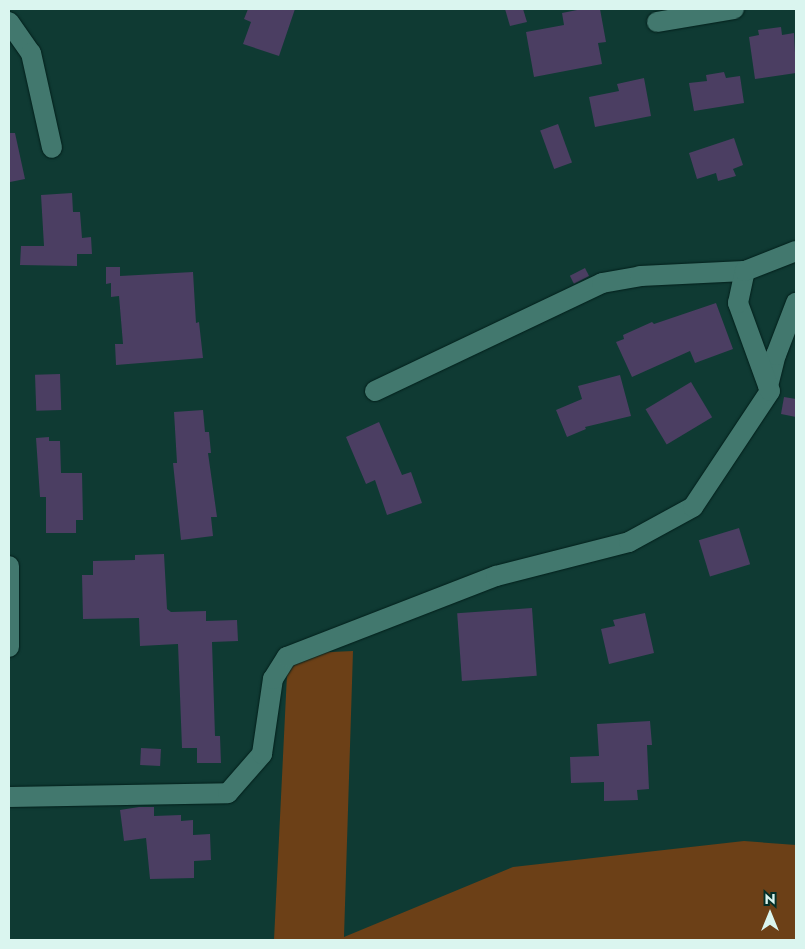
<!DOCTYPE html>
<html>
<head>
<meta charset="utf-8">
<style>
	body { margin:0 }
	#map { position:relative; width:805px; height:949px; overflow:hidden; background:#0f3a33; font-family:Jost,sans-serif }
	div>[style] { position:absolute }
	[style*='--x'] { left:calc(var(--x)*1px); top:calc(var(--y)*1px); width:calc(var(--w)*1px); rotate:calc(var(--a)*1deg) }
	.green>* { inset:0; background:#6c4017 }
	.building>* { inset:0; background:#4b3e62; transform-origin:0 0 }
	.roads { filter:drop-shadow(0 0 1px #031f1b) drop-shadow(0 0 1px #031f1b) }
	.street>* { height:20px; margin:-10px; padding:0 10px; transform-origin:10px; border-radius:10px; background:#42786e }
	span { translate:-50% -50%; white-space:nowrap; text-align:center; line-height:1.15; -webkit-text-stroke:4px #033029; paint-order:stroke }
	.frame { position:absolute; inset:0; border:10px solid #daf5ef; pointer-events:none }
	.north { position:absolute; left:745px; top:889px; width:50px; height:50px; -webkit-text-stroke:4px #033029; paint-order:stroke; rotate:0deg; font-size:14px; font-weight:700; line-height:20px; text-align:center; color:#daf5ef }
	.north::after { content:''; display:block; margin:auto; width:18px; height:22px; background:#daf5ef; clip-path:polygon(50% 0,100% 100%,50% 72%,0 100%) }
</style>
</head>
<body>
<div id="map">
	<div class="green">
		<div style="clip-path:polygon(353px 651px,344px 937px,513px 867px,744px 841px,796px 845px,796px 940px,274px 940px,288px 654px)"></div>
	</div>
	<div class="building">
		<div style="clip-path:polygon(248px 9px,295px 9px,279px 56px,243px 44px,251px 22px,244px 19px)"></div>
		<div style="clip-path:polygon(505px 9px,523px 9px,527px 22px,510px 26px)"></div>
		<div style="clip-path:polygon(582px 9px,600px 9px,606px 42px,598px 43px,602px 64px,534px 77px,526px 32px,564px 25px,562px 13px)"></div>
		<div style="clip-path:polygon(781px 27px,782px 35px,794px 33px,796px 73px,755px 79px,749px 37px,759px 35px,758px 30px)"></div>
		<div style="clip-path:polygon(724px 72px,726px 78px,740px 76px,744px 103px,694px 111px,689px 83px,707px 81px,706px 75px)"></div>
		<div style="clip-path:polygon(644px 78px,651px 116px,595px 127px,589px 97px,619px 91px,617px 84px)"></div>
		<div style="left:558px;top:124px;width:41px;height:19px;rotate:70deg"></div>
		<div style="clip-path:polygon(9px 133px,15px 133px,25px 179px,10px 182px)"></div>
		<div style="clip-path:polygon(734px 138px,743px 165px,733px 169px,736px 176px,718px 181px,716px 173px,697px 179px,689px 153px)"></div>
		<div style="clip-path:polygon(72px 193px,73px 212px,80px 212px,82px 238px,91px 237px,92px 254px,77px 254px,77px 266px,20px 265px,21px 246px,44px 246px,41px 195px)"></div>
		<div style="clip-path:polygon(106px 267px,120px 267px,120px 276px,193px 272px,196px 323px,199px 322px,203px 358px,116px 365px,115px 344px,123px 344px,119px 296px,111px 297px,111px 283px,106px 284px)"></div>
		<div style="left:585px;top:268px;width:9px;height:17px;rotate:63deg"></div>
		<div style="clip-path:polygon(716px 303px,733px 349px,695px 363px,690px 351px,632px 377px,616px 342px,624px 339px,623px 335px,652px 322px,654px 324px)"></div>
		<div style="left:60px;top:374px;width:36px;height:25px;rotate:88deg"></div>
		<div style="clip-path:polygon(620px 375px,631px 416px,585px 427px,586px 429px,567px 437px,556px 410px,582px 399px,578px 386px)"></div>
		<div style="left:691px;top:382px;width:41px;height:53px;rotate:59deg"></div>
		<div style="clip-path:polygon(784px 397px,796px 399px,796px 417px,781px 414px)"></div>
		<div style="clip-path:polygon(203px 410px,205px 432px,209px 432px,211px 453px,208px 453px,217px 517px,211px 517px,213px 536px,181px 540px,173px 463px,177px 463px,174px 412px)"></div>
		<div style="clip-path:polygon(379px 422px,402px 475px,411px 472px,422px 503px,387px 515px,375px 480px,366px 484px,346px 437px)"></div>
		<div style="clip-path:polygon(49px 437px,49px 441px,60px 441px,61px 473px,82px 473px,83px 520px,76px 520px,76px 533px,46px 533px,46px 497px,40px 497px,36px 438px)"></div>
		<div style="left:739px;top:528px;width:38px;height:42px;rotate:73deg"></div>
		<div style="clip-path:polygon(164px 554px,167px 609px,171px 612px,206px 611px,206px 621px,237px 620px,238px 641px,212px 642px,215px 736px,220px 736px,221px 763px,197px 763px,197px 748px,182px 748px,178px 644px,140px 646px,139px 618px,83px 619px,82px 575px,93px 575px,93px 561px,135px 560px,135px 555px)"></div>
		<div style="left:532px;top:608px;width:68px;height:75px;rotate:86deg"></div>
		<div style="clip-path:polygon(645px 613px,654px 653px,609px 664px,601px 629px,615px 626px,613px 620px)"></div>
		<div style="clip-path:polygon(650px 721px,652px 745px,647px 745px,649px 789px,637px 790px,638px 800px,604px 801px,604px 782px,571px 783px,570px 757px,599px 756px,597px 724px)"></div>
		<div style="left:141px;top:748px;width:20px;height:17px;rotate:3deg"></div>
		<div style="clip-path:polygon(139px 807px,154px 807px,154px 816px,181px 815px,181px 821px,193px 820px,193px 835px,210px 834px,211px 860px,194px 861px,194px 878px,150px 879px,146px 838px,124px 841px,120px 810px)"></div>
	</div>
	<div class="roads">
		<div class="street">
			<div style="--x:9;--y:22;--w:38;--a:55"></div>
			<div style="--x:31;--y:53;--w:97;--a:77.5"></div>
			<div style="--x:657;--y:22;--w:78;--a:-9.6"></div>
			<div style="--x:768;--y:386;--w:32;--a:-76"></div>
			<div style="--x:776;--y:355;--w:56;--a:-69"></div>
			<div style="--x:375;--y:391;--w:251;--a:-25.4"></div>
			<div style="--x:602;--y:283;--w:39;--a:-10"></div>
			<div style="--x:640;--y:276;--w:105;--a:-2.7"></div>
			<div style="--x:9;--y:566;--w:81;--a:90"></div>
			<div style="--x:9;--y:797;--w:219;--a:-1"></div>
			<div style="--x:228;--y:793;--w:52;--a:-48.9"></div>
			<div style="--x:262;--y:754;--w:76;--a:-81.7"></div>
			<div style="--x:273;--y:679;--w:26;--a:-58"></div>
			<div style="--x:287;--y:657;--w:224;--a:-21.2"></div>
			<div style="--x:496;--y:576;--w:137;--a:-14.3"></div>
			<div style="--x:629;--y:542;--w:73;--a:-28.7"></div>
			<div style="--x:693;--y:507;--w:139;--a:-56.4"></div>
			<div style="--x:770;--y:391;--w:94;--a:-110"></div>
			<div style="--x:738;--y:303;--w:33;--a:-78"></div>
			<div style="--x:745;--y:271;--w:55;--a:-21.4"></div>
		</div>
	</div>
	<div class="frame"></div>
	<div class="north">N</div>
</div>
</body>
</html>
